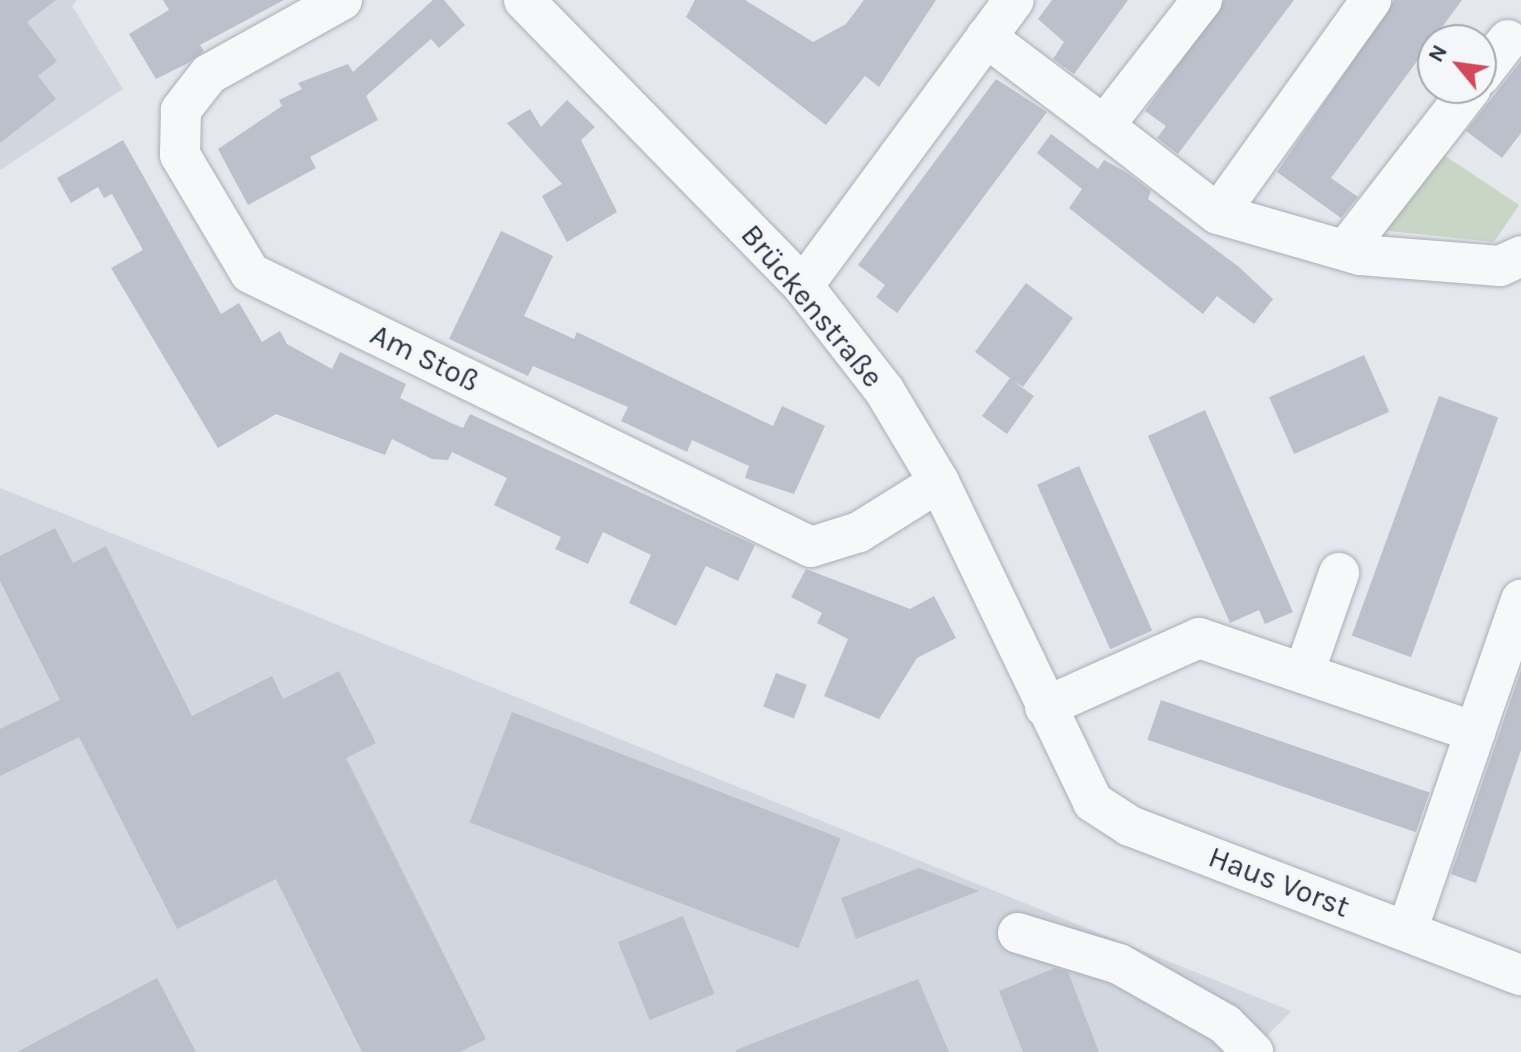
<!DOCTYPE html>
<html>
<head>
<meta charset="utf-8">
<style>
	body { margin:0 }
	#map { position:relative; width:1521px; height:1052px; overflow:hidden; background:#e4e7ec; font-family:Karla,sans-serif }
	div>[style] { position:absolute }
	[style*='--x'] { left:calc(var(--x)*1px); top:calc(var(--y)*1px); width:calc(var(--w)*1px); rotate:calc(var(--a)*1deg) }
	.built>* { inset:0; background:#d2d6de }
	.green>* { inset:0; background:#c9d6c5 }
	.building>* { inset:0; background:#bbc0ca; transform-origin:0 0 }
	.roads { filter:drop-shadow(0 0 2px #a9aeb7) drop-shadow(0 0 2px #a9aeb7) }
	.minor>* { height:40px; margin:-20px; padding:0 20px; transform-origin:20px; border-radius:20px; background:#f7f8fa }
	span { translate:-50% -50%; white-space:nowrap; text-align:center; line-height:1.15; -webkit-text-stroke:6px #f4f6f9; paint-order:stroke }
	.street-label { font-size:30px; color:#2b3445 }
	.north { position:absolute; left:1417px; top:24px; width:80px; height:80px; box-sizing:border-box; background:#f4f6f9; border:2px solid #a4a8b1; border-radius:50%; rotate:299deg; font-size:22px; font-weight:700; line-height:32px; text-align:center; color:#2b3445 }
	.north::after { content:''; display:block; margin:auto; width:28px; height:36px; background:#d1495b; clip-path:polygon(50% 0,100% 100%,50% 72%,0 100%) }
</style>
</head>
<body>
<div id="map">
	<div class="built">
		<div style="clip-path:polygon(0 0,77px 0,72px 6px,123px 89px,0 170px)"></div>
		<div style="clip-path:polygon(0 488px,1291px 1011px,1252px 1052px,0 1052px)"></div>
	</div>
	<div class="green">
		<div style="clip-path:polygon(1438px 151px,1519px 205px,1494px 242px,1380px 230px)"></div>
	</div>
	<div class="building">
		<div style="clip-path:polygon(0 0,56px 0,27px 22px,57px 61px,38px 76px,56px 99px,0 143px)"></div>
		<div style="clip-path:polygon(163px 0,284px 0,200px 45px,204px 51px,188px 63px,156px 79px,129px 34px,169px 10px)"></div>
		<div style="clip-path:polygon(433px 0,444px 0,465px 25px,439px 48px,431px 39px,366px 96px,378px 120px,310px 157px,316px 168px,248px 205px,218px 149px,282px 106px,279px 100px,302px 89px,298px 83px,348px 64px,353px 72px)"></div>
		<div style="clip-path:polygon(695px 0,745px 0,813px 42px,846px 24px,864px 0,936px 0,879px 87px,865px 76px,826px 125px,686px 17px)"></div>
		<div style="clip-path:polygon(1052px 0,1128px 0,1074px 74px,1053px 59px,1064px 42px,1038px 19px)"></div>
		<div style="clip-path:polygon(1224px 0,1294px 0,1178px 154px,1157px 138px,1166px 126px,1145px 111px)"></div>
		<div style="clip-path:polygon(1394px 0,1462px 0,1331px 178px,1358px 197px,1341px 218px,1277px 172px)"></div>
		<div style="clip-path:polygon(1521px 61px,1521px 133px,1502px 158px,1466px 131px)"></div>
		<div style="clip-path:polygon(996px 79px,1047px 112px,897px 313px,876px 297px,885px 285px,858px 265px)"></div>
		<div style="clip-path:polygon(567px 100px,595px 127px,581px 140px,617px 212px,567px 242px,542px 196px,562px 184px,507px 123px,530px 109px,541px 127px)"></div>
		<div style="clip-path:polygon(1051px 134px,1098px 169px,1104px 160px,1129px 174px,1151px 191px,1148px 199px,1239px 267px,1273px 299px,1254px 324px,1217px 296px,1203px 314px,1069px 208px,1082px 189px,1037px 153px)"></div>
		<div style="clip-path:polygon(123px 140px,221px 314px,239px 303px,262px 342px,280px 331px,287px 344px,332px 369px,340px 352px,406px 384px,400px 398px,449px 422px,463px 428px,470px 414px,755px 545px,738px 581px,706px 566px,676px 626px,629px 603px,651px 555px,603px 532px,588px 564px,555px 549px,561px 537px,494px 505px,507px 478px,452px 452px,448px 460px,432px 459px,392px 439px,385px 455px,276px 414px,218px 448px,111px 268px,143px 250px,112px 194px,104px 198px,98px 187px,71px 203px,57px 178px)"></div>
		<div style="clip-path:polygon(501px 231px,553px 256px,524px 316px,574px 339px,577px 332px,773px 426px,782px 406px,825px 426px,794px 494px,745px 478px,749px 466px,692px 440px,687px 452px,621px 421px,628px 407px,533px 366px,528px 376px,449px 339px)"></div>
		<div style="clip-path:polygon(1026px 283px,1073px 318px,1023px 387px,1013px 381px,1034px 396px,1007px 434px,982px 416px,1010px 378px,975px 352px)"></div>
		<div style="left:1364px;top:355px;width:62px;height:104px;rotate:66deg"></div>
		<div style="left:1439px;top:396px;width:63px;height:255px;rotate:20deg"></div>
		<div style="clip-path:polygon(1205px 410px,1293px 612px,1265px 624px,1259px 610px,1230px 623px,1148px 436px)"></div>
		<div style="left:1079px;top:466px;width:180px;height:46px;rotate:66deg"></div>
		<div style="clip-path:polygon(55px 528px,73px 563px,106px 546px,192px 716px,272px 676px,283px 699px,339px 671px,376px 743px,346px 758px,486px 1039px,460px 1052px,362px 1052px,276px 879px,177px 929px,79px 737px,0 776px,0 729px,60px 700px,0 581px,0 556px)"></div>
		<div style="clip-path:polygon(806px 569px,910px 609px,934px 596px,956px 638px,917px 658px,879px 719px,824px 696px,848px 639px,817px 623px,822px 613px,791px 597px)"></div>
		<div style="clip-path:polygon(1521px 670px,1521px 750px,1476px 883px,1451px 874px)"></div>
		<div style="left:776px;top:673px;width:33px;height:36px;rotate:21deg"></div>
		<div style="left:1161px;top:700px;width:284px;height:42px;rotate:19deg"></div>
		<div style="left:512px;top:712px;width:352px;height:118px;rotate:21deg"></div>
		<div style="clip-path:polygon(919px 868px,979px 891px,856px 939px,841px 898px)"></div>
		<div style="left:683px;top:916px;width:84px;height:70px;rotate:68deg"></div>
		<div style="clip-path:polygon(1055px 968px,1068px 972px,1099px 1052px,1023px 1052px,999px 991px)"></div>
		<div style="clip-path:polygon(157px 978px,196px 1052px,17px 1052px)"></div>
		<div style="clip-path:polygon(918px 979px,949px 1052px,736px 1052px,736px 1050px)"></div>
	</div>
	<div class="roads">
		<div class="minor">
			<div style="--x:342;--y:0;--w:152;--a:150.9"></div>
			<div style="--x:209;--y:74;--w:46;--a:127.9"></div>
			<div style="--x:181;--y:110;--w:45;--a:91.3"></div>
			<div style="--x:180;--y:155;--w:137;--a:59.3"></div>
			<div style="--x:250;--y:273;--w:624;--a:26.03"></div>
			<div style="--x:811;--y:547;--w:50;--a:-17.4"></div>
			<div style="--x:859;--y:532;--w:94;--a:-32"></div>
			<div style="--x:524;--y:0;--w:400;--a:45.7"></div>
			<div style="--x:803;--y:286;--w:132;--a:52.1"></div>
			<div style="--x:884;--y:390;--w:107;--a:59.1"></div>
			<div style="--x:939;--y:482;--w:355;--a:64.3"></div>
			<div style="--x:1093;--y:802;--w:44;--a:33"></div>
			<div style="--x:1130;--y:826;--w:418;--a:20.9"></div>
			<div style="--x:1202;--y:0;--w:160;--a:127.9"></div>
			<div style="--x:1104;--y:126;--w:144;--a:37.7"></div>
			<div style="--x:1218;--y:214;--w:148;--a:16.1"></div>
			<div style="--x:1360;--y:255;--w:140;--a:4.5"></div>
			<div style="--x:1500;--y:266;--w:23;--a:-25"></div>
			<div style="--x:986;--y:37;--w:148;--a:37"></div>
			<div style="--x:1481;--y:75;--w:44;--a:-52.4"></div>
			<div style="--x:1218;--y:214;--w:263;--a:-54.4"></div>
			<div style="--x:1347;--y:248;--w:202;--a:-52.2"></div>
			<div style="--x:803;--y:286;--w:355;--a:-53.6"></div>
			<div style="--x:1304;--y:673;--w:106;--a:-70.7"></div>
			<div style="--x:1045;--y:707;--w:169;--a:-24.1"></div>
			<div style="--x:1199;--y:638;--w:292;--a:18.8"></div>
			<div style="--x:1475;--y:732;--w:140;--a:-70.8"></div>
			<div style="--x:1407;--y:931;--w:210;--a:-71.1"></div>
			<div style="--x:1018;--y:933;--w:106;--a:17.1"></div>
			<div style="--x:1119;--y:964;--w:122;--a:29.5"></div>
			<div style="--x:1225;--y:1024;--w:40;--a:45"></div>
		</div>
	</div>
	<div class="street-label">
		<span style="left:812px;top:306px;rotate:50deg">Brückenstraße</span>
		<span style="left:425px;top:358px;rotate:26deg">Am Stoß</span>
		<span style="left:1279px;top:882px;rotate:21deg">Haus Vorst</span>
	</div>
	<div class="north">N</div>
</div>
</body>
</html>
